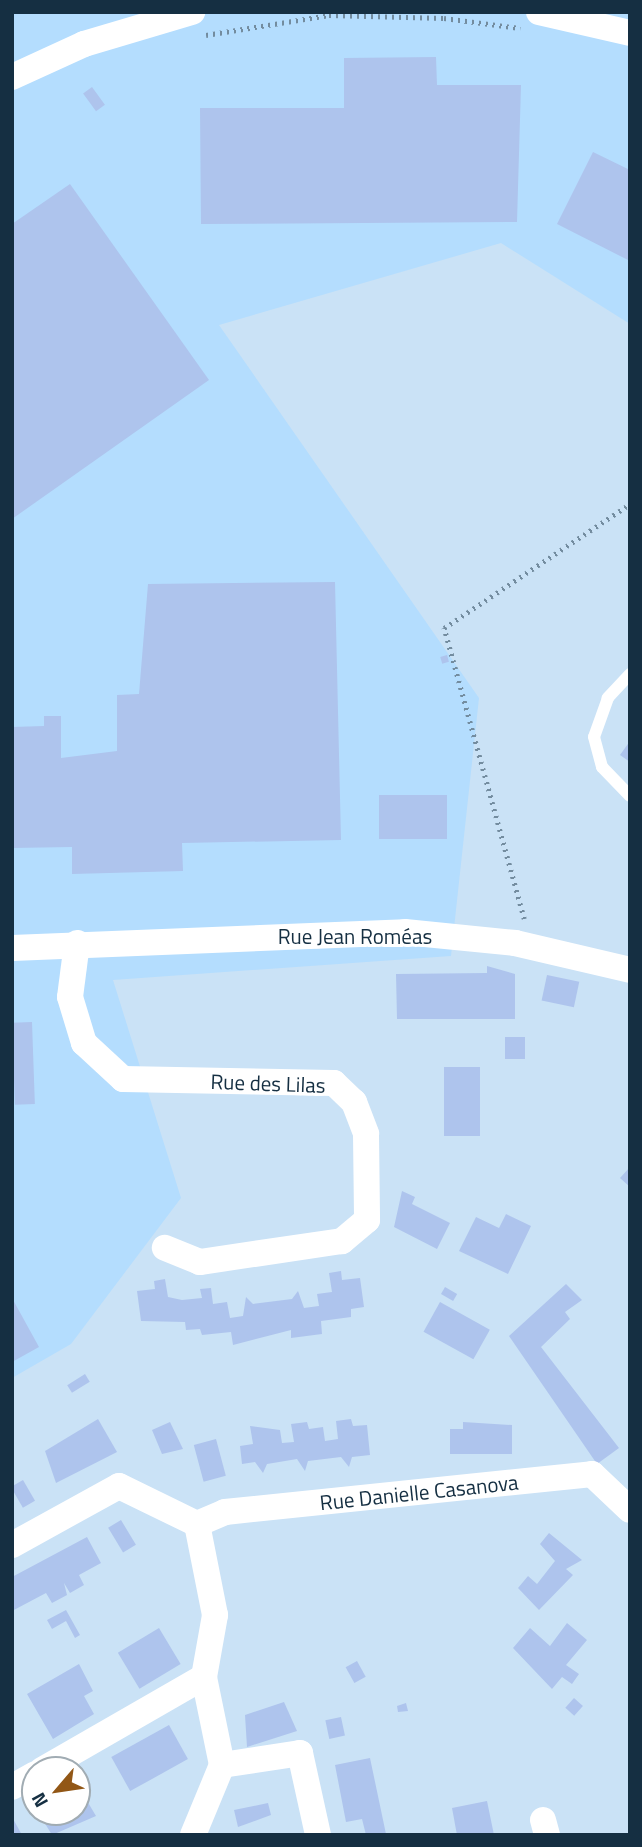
<!DOCTYPE html>
<html>
<head>
<meta charset="utf-8">
<style>
	body { margin:0 }
	#map { position:relative; width:642px; height:1847px; overflow:hidden; background:#cae2f6; font-family:"Titillium Web",sans-serif }
	div>[style] { position:absolute }
	[style*='--x'] { left:calc(var(--x)*1px); top:calc(var(--y)*1px); width:calc(var(--w)*1px); rotate:calc(var(--a)*1deg) }
	.built>* { inset:0; background:#b4ddfe }
	.building>* { inset:0; background:#aec4ed; transform-origin:0 0 }
	.path>* { height:4.5px; margin-top:-2.25px; transform-origin:0; background:repeating-linear-gradient(90deg,#738c9f 0 2px,transparent 0 7px) }
	.service>* { height:12px; margin:-6px; padding:0 6px; transform-origin:6px; border-radius:6px; background:#fff }
	.minor>* { height:26px; margin:-13px; padding:0 13px; transform-origin:13px; border-radius:13px; background:#fff }
	span { translate:-50% -50%; white-space:nowrap; text-align:center; line-height:1.15; -webkit-text-stroke:6px #fff; paint-order:stroke }
	.street-label { font-size:21px; color:#152f42 }
	.frame { position:absolute; inset:0; border:14px solid #152f42; pointer-events:none }
	.north { position:absolute; left:21px; top:1756px; width:70px; height:70px; box-sizing:border-box; background:#fff; border:2px solid #a1acb3; border-radius:50%; rotate:241deg; font-size:19px; font-weight:700; line-height:28px; text-align:center; color:#152f42 }
	.north::after { content:''; display:block; margin:auto; width:24px; height:32px; background:#925716; clip-path:polygon(50% 0,100% 100%,50% 72%,0 100%) }
</style>
</head>
<body>
<div id="map">
	<div class="built">
		<div style="clip-path:polygon(12px 12px,630px 12px,630px 324px,501px 243px,219px 325px,479px 698px,451px 956px,113px 980px,181px 1198px,71px 1344px,12px 1378px)"></div>
	</div>
	<div class="building">
		<div style="clip-path:polygon(436px 57px,437px 85px,521px 85px,517px 222px,201px 224px,200px 108px,344px 108px,344px 58px)"></div>
		<div style="left:92px;top:87px;width:22px;height:11px;rotate:54deg"></div>
		<div style="clip-path:polygon(593px 152px,630px 170px,630px 261px,557px 224px)"></div>
		<div style="clip-path:polygon(70px 184px,209px 380px,12px 519px,12px 224px)"></div>
		<div style="clip-path:polygon(335px 582px,341px 840px,182px 843px,183px 871px,72px 874px,72px 847px,12px 848px,12px 727px,44px 726px,44px 716px,61px 716px,61px 758px,117px 751px,117px 695px,139px 694px,148px 584px)"></div>
		<div style="left:447px;top:655px;width:7px;height:7px;rotate:74deg"></div>
		<div style="clip-path:polygon(630px 741px,630px 762px,620px 755px)"></div>
		<div style="left:447px;top:795px;width:44px;height:68px;rotate:90deg"></div>
		<div style="clip-path:polygon(487px 966px,515px 974px,515px 1019px,397px 1019px,396px 974px,487px 973px)"></div>
		<div style="left:547px;top:975px;width:33px;height:26px;rotate:12deg"></div>
		<div style="left:32px;top:1022px;width:82px;height:20px;rotate:88deg"></div>
		<div style="left:505px;top:1037px;width:20px;height:22px"></div>
		<div style="left:444px;top:1067px;width:36px;height:69px"></div>
		<div style="clip-path:polygon(630px 1167px,630px 1187px,620px 1178px)"></div>
		<div style="clip-path:polygon(402px 1191px,415px 1197px,412px 1204px,450px 1223px,437px 1249px,394px 1227px)"></div>
		<div style="clip-path:polygon(506px 1214px,531px 1226px,508px 1274px,459px 1251px,476px 1217px,499px 1228px)"></div>
		<div style="clip-path:polygon(341px 1271px,342px 1280px,360px 1278px,364px 1307px,351px 1309px,351px 1317px,321px 1321px,322px 1334px,291px 1338px,291px 1330px,233px 1345px,231px 1332px,202px 1335px,200px 1329px,186px 1330px,185px 1322px,141px 1321px,137px 1291px,155px 1289px,154px 1281px,165px 1279px,168px 1297px,182px 1300px,202px 1298px,200px 1289px,211px 1288px,213px 1304px,227px 1302px,230px 1318px,243px 1316px,246px 1297px,253px 1304px,292px 1299px,298px 1291px,304px 1308px,319px 1306px,317px 1294px,332px 1292px,329px 1273px)"></div>
		<div style="clip-path:polygon(566px 1284px,582px 1300px,565px 1312px,570px 1319px,541px 1347px,619px 1448px,597px 1464px,509px 1336px)"></div>
		<div style="left:445px;top:1287px;width:14px;height:8px;rotate:30deg"></div>
		<div style="clip-path:polygon(12px 1298px,39px 1347px,12px 1362px)"></div>
		<div style="left:440px;top:1302px;width:57px;height:34px;rotate:29deg"></div>
		<div style="left:85px;top:1374px;width:9px;height:21px;rotate:58deg"></div>
		<div style="clip-path:polygon(98px 1419px,117px 1452px,56px 1483px,45px 1451px)"></div>
		<div style="clip-path:polygon(351px 1419px,353px 1426px,367px 1425px,370px 1455px,352px 1457px,349px 1467px,341px 1457px,308px 1461px,305px 1471px,297px 1459px,267px 1464px,263px 1473px,255px 1462px,242px 1464px,240px 1446px,253px 1444px,250px 1426px,280px 1430px,282px 1443px,294px 1442px,291px 1424px,307px 1422px,309px 1429px,323px 1427px,325px 1441px,338px 1439px,336px 1421px)"></div>
		<div style="clip-path:polygon(170px 1422px,183px 1449px,162px 1454px,152px 1430px)"></div>
		<div style="clip-path:polygon(463px 1422px,512px 1425px,512px 1454px,450px 1454px,450px 1429px,463px 1429px)"></div>
		<div style="left:216px;top:1439px;width:38px;height:23px;rotate:75deg"></div>
		<div style="left:23px;top:1480px;width:24px;height:14px;rotate:60deg"></div>
		<div style="left:121px;top:1520px;width:29px;height:15px;rotate:59deg"></div>
		<div style="clip-path:polygon(549px 1533px,582px 1560px,566px 1569px,573px 1575px,539px 1610px,518px 1588px,528px 1576px,537px 1584px,555px 1561px,540px 1544px)"></div>
		<div style="clip-path:polygon(87px 1537px,101px 1563px,79px 1575px,84px 1585px,70px 1593px,64px 1583px,67px 1595px,52px 1603px,46px 1593px,12px 1611px,12px 1577px)"></div>
		<div style="clip-path:polygon(66px 1610px,80px 1635px,75px 1638px,66px 1621px,52px 1629px,47px 1620px)"></div>
		<div style="clip-path:polygon(567px 1623px,587px 1640px,566px 1665px,579px 1674px,572px 1684px,562px 1677px,552px 1689px,513px 1648px,530px 1628px,550px 1646px)"></div>
		<div style="left:159px;top:1628px;width:42px;height:48px;rotate:59deg"></div>
		<div style="left:357px;top:1661px;width:18px;height:13px;rotate:61deg"></div>
		<div style="clip-path:polygon(79px 1664px,93px 1691px,84px 1696px,94px 1714px,53px 1739px,27px 1694px)"></div>
		<div style="left:574px;top:1698px;width:12px;height:13px;rotate:42deg"></div>
		<div style="clip-path:polygon(284px 1702px,297px 1731px,247px 1747px,245px 1715px)"></div>
		<div style="clip-path:polygon(406px 1703px,408px 1711px,398px 1712px,397px 1706px)"></div>
		<div style="left:341px;top:1717px;width:19px;height:16px;rotate:78deg"></div>
		<div style="left:169px;top:1725px;width:39px;height:66px;rotate:61deg"></div>
		<div style="clip-path:polygon(370px 1758px,386px 1834px,383px 1835px,366px 1835px,362px 1819px,346px 1822px,335px 1765px)"></div>
		<div style="clip-path:polygon(77px 1784px,96px 1816px,52px 1835px,38px 1812px,77px 1812px)"></div>
		<div style="clip-path:polygon(487px 1801px,494px 1835px,457px 1835px,452px 1808px)"></div>
		<div style="clip-path:polygon(268px 1803px,271px 1815px,238px 1827px,234px 1810px)"></div>
		<div style="clip-path:polygon(12px 1817px,22px 1835px,12px 1835px)"></div>
	</div>
	<div class="path">
		<div style="--x:206;--y:35;--w:125;--a:-9.2"></div>
		<div style="--x:329;--y:15;--w:115;--a:1.5"></div>
		<div style="--x:444;--y:18;--w:77;--a:7.5"></div>
		<div style="--x:524;--y:919;--w:302;--a:-105.4"></div>
		<div style="--x:444;--y:628;--w:224;--a:-33.7"></div>
	</div>
	<div class="service">
		<div style="--x:630;--y:674;--w:33;--a:133"></div>
		<div style="--x:608;--y:698;--w:41;--a:109.7"></div>
		<div style="--x:594;--y:737;--w:31;--a:75"></div>
		<div style="--x:602;--y:767;--w:40;--a:46"></div>
	</div>
	<div class="minor">
		<div style="--x:539;--y:12;--w:93;--a:13"></div>
		<div style="--x:12;--y:77;--w:79;--a:-24.6"></div>
		<div style="--x:84;--y:44;--w:113;--a:-16.5"></div>
		<div style="--x:77;--y:943;--w:54;--a:97.4"></div>
		<div style="--x:70;--y:997;--w:48;--a:73.1"></div>
		<div style="--x:84;--y:1043;--w:53;--a:42.7"></div>
		<div style="--x:123;--y:1079;--w:211;--a:1.1"></div>
		<div style="--x:334;--y:1083;--w:28;--a:44"></div>
		<div style="--x:354;--y:1102;--w:34;--a:69"></div>
		<div style="--x:366;--y:1134;--w:86;--a:89.3"></div>
		<div style="--x:367;--y:1220;--w:33;--a:140"></div>
		<div style="--x:342;--y:1241;--w:144;--a:171.6"></div>
		<div style="--x:200;--y:1262;--w:38;--a:-158"></div>
		<div style="--x:12;--y:948;--w:393;--a:-2.3"></div>
		<div style="--x:405;--y:932;--w:111;--a:5.7"></div>
		<div style="--x:515;--y:943;--w:118;--a:13.2"></div>
		<div style="--x:197;--y:1524;--w:30;--a:-23"></div>
		<div style="--x:225;--y:1512;--w:369;--a:-5.9"></div>
		<div style="--x:592;--y:1474;--w:52;--a:43.5"></div>
		<div style="--x:12;--y:1545;--w:122;--a:-28.9"></div>
		<div style="--x:119;--y:1486;--w:87;--a:26"></div>
		<div style="--x:222;--y:1765;--w:79;--a:-8.7"></div>
		<div style="--x:300;--y:1753;--w:84;--a:77.6"></div>
		<div style="--x:42;--y:1770;--w:187;--a:-29.9"></div>
		<div style="--x:204;--y:1677;--w:63;--a:-79.9"></div>
		<div style="--x:215;--y:1615;--w:93;--a:-101.2"></div>
		<div style="--x:12;--y:1787;--w:26;--a:-29"></div>
		<div style="--x:543;--y:1820;--w:16;--a:75"></div>
		<div style="--x:193;--y:1835;--w:76;--a:-67.5"></div>
		<div style="--x:222;--y:1765;--w:90;--a:-101.6"></div>
	</div>
	<div class="street-label">
		<span style="left:355px;top:936px">Rue Jean Roméas</span>
		<span style="left:268px;top:1083px;rotate:2deg">Rue des Lilas</span>
		<span style="left:419px;top:1492px;rotate:-6deg">Rue Danielle Casanova</span>
	</div>
	<div class="frame"></div>
	<div class="north">N</div>
</div>
</body>
</html>
